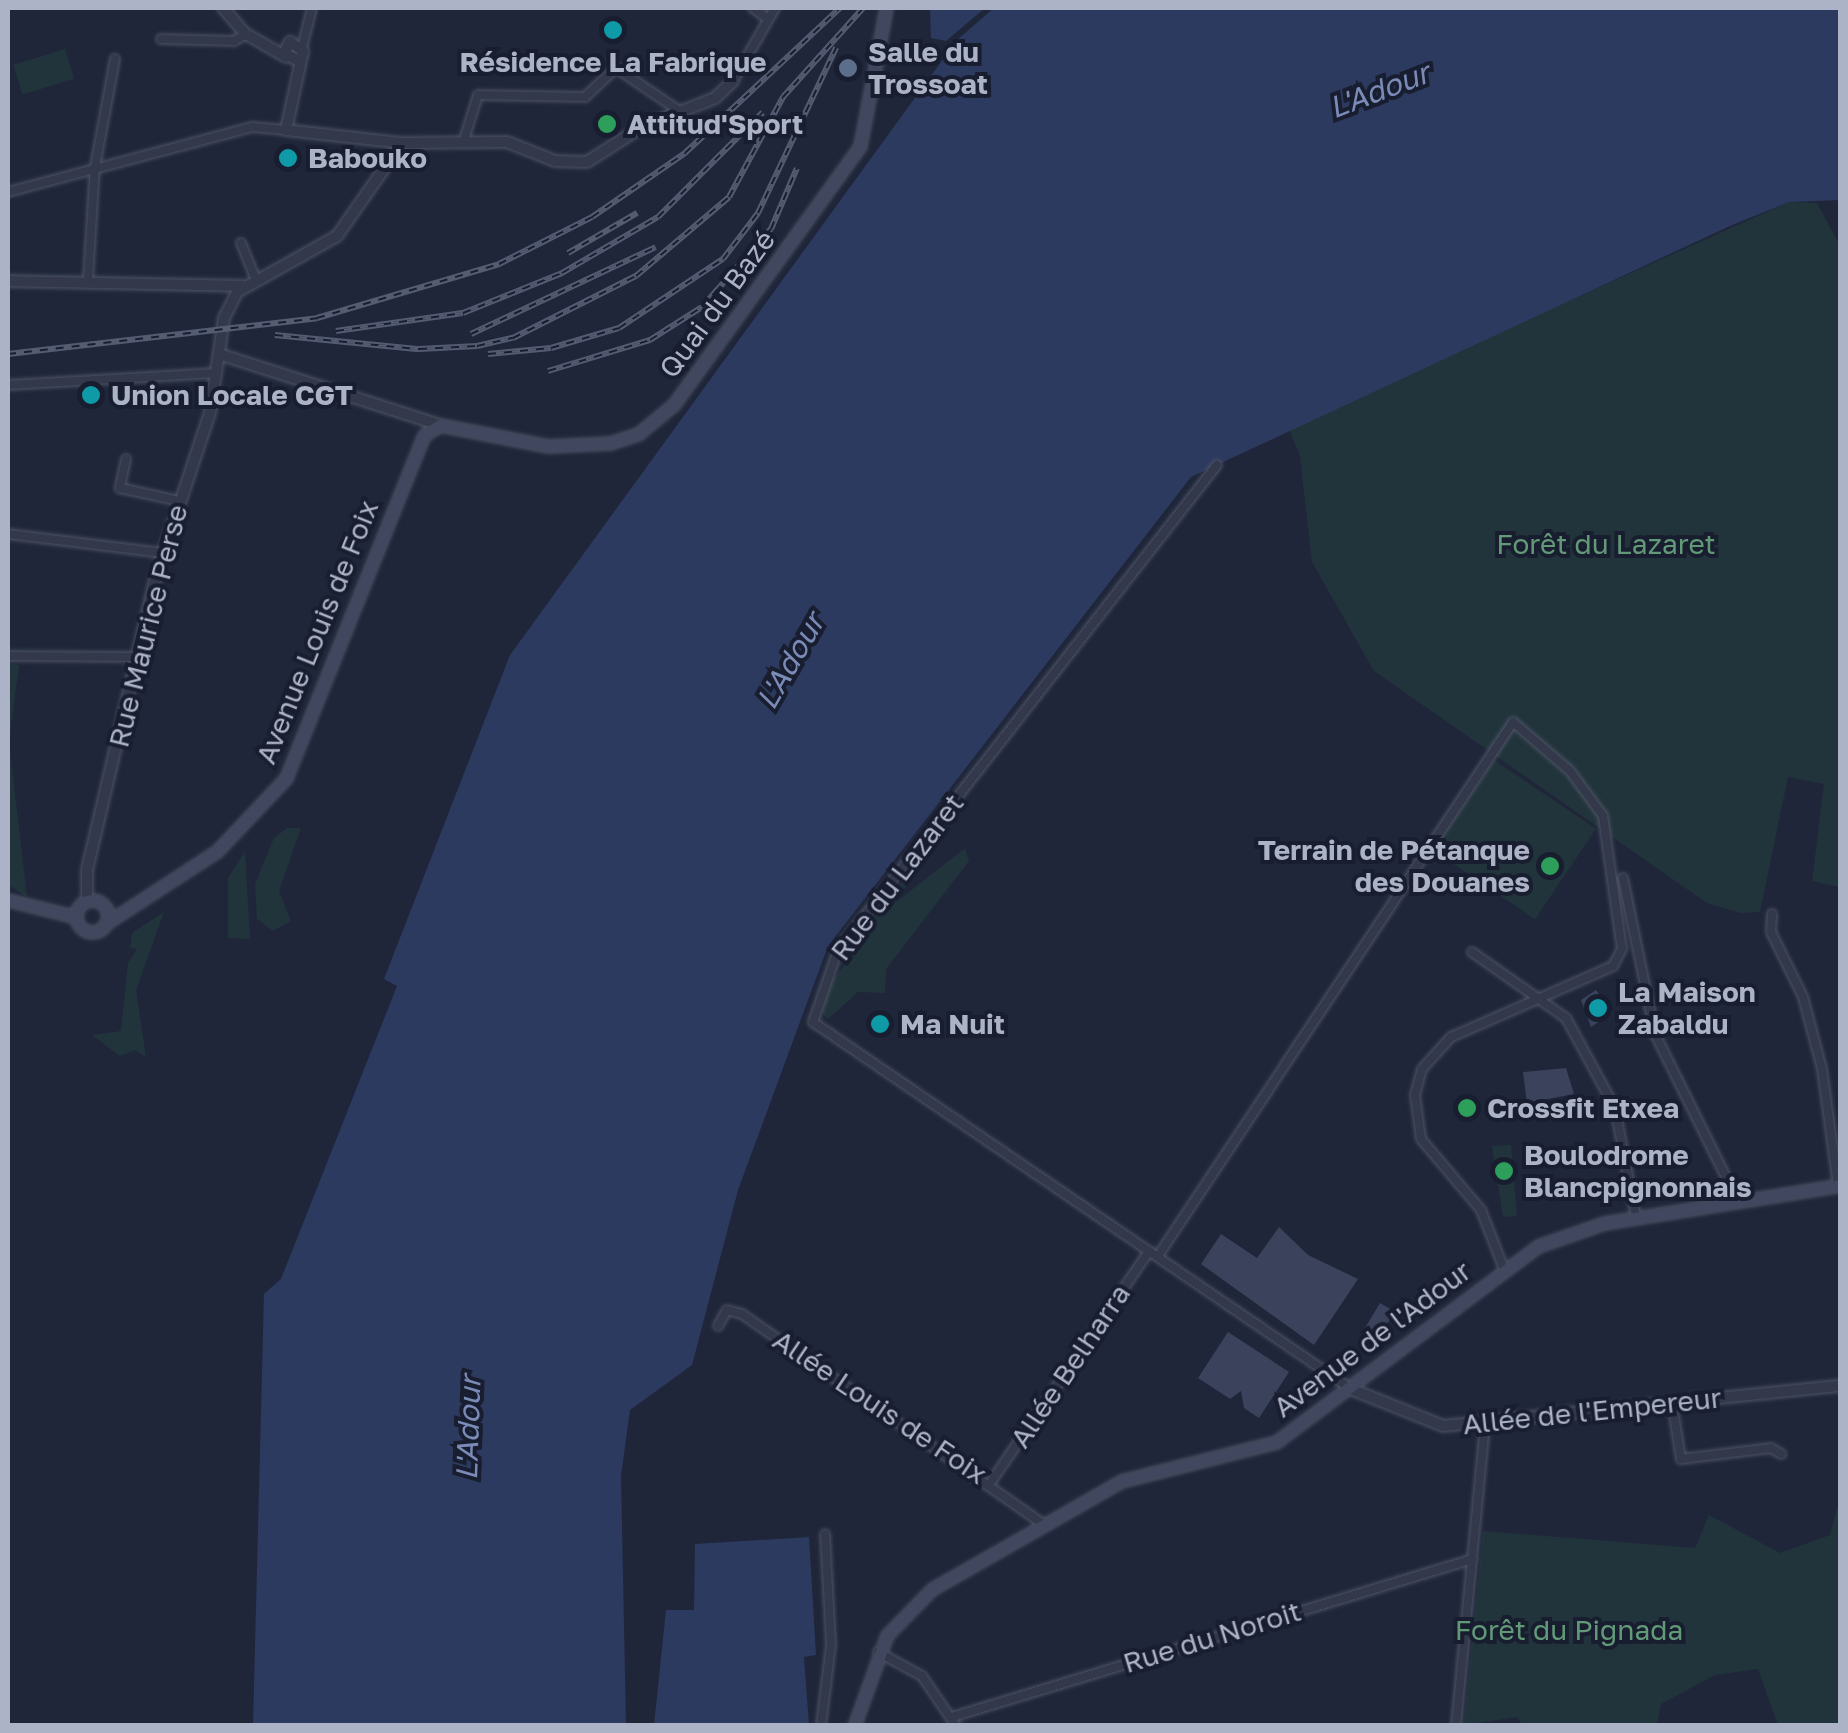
<!DOCTYPE html>
<html>
<head>
<meta charset="utf-8">
<style>
	body { margin:0 }
	#map { position:relative; width:1848px; height:1733px; overflow:hidden; background:#1f263a; font-family:"Golos Text",sans-serif }
	div>[style] { position:absolute }
	[style*='--x'] { left:calc(var(--x)*1px); top:calc(var(--y)*1px); width:calc(var(--w)*1px); rotate:calc(var(--a)*1deg) }
	.green>* { inset:0; background:#21343b; transform-origin:0 0 }
	.water>* { inset:0; background:#2d3a5f }
	.building>* { inset:0; background:#3a435b; transform-origin:0 0 }
	.roads { filter:drop-shadow(0 0 2px #4d5365) drop-shadow(0 0 2px #4d5365) }
	.minor>* { height:8px; margin:-4px; padding:0 4px; transform-origin:4px; border-radius:4px; background:#33394a }
	.tertiary>* { height:10px; margin:-5px; padding:0 5px; transform-origin:5px; border-radius:5px; background:#33394a }
	.secondary>* { height:11px; margin:-5.5px; padding:0 5.5px; transform-origin:5.5px; border-radius:5.5px; background:#40475e }
	.secondary>.ring { margin:-5.5px; padding:0; box-sizing:content-box; background:none; border:11px solid #40475e; border-radius:50% }
	.rail>* { height:6px; margin-top:-3px; transform-origin:0; background:repeating-linear-gradient(90deg,#181e2f 0 8px,#545c72 0 16px); box-sizing:border-box; border-block:2px solid #545c72 }
	.dots>* { width:28px; height:28px; translate:-50% -50%; box-sizing:border-box; border:5px solid #181e2f; border-radius:50% }
	span { translate:-50% -50%; white-space:nowrap; text-align:center; line-height:1.15; -webkit-text-stroke:8px #181e2f; paint-order:stroke }
	.poi-label { font-size:28px; color:#adb3c7; font-weight:700 }
	.left { translate:0 -50%; text-align:left }
	.right { translate:-100% -50%; text-align:right }
	.street-label { font-size:28px; color:#adb3c7 }
	.park-label { font-size:28px; color:#629a78 }
	.water-label { font-size:30px; color:#7a8bb7; font-style:italic }
	.frame { position:absolute; inset:0; border:10px solid #adb3c7; pointer-events:none }
</style>
</head>
<body>
<div id="map">
	<div class="green">
		<div style="left:65px;top:49px;width:31px;height:54px;rotate:73deg"></div>
		<div style="clip-path:polygon(1789px 202px,1817px 203px,1840px 246px,1840px 887px,1812px 881px,1824px 784px,1788px 777px,1760px 912px,1741px 913px,1707px 903px,1374px 671px,1312px 562px,1300px 456px,1288px 427px)"></div>
		<div style="clip-path:polygon(8px 664px,19px 665px,9px 742px,27px 897px,8px 885px)"></div>
		<div style="left:1494px;top:760px;width:123px;height:109px;rotate:34deg"></div>
		<div style="clip-path:polygon(287px 828px,301px 828px,279px 891px,291px 921px,273px 931px,257px 919px,255px 884px,274px 838px)"></div>
		<div style="clip-path:polygon(965px 848px,969px 861px,886px 969px,885px 993px,858px 992px,828px 1019px,822px 1013px,829px 984px,853px 955px,861px 929px,901px 883px,912px 876px,895px 903px)"></div>
		<div style="clip-path:polygon(245px 851px,250px 939px,228px 938px,228px 878px)"></div>
		<div style="clip-path:polygon(164px 912px,136px 990px,146px 1057px,135px 1050px,120px 1056px,92px 1035px,121px 1031px,128px 963px,137px 949px,130px 948px,132px 933px)"></div>
		<div style="clip-path:polygon(1511px 1145px,1517px 1216px,1503px 1217px,1492px 1146px)"></div>
		<div style="clip-path:polygon(1840px 1497px,1840px 1725px,1778px 1725px,1758px 1669px,1715px 1675px,1661px 1704px,1657px 1725px,1522px 1725px,1517px 1717px,1464px 1725px,1483px 1531px,1695px 1548px,1709px 1515px,1780px 1553px,1830px 1535px)"></div>
	</div>
	<div class="water">
		<div style="clip-path:polygon(930px 8px,985px 8px,946px 41px,931px 38px)"></div>
		<div style="clip-path:polygon(994px 8px,1840px 8px,1840px 200px,1789px 202px,1732px 225px,1191px 477px,828px 946px,738px 1190px,692px 1365px,630px 1410px,621px 1476px,626px 1725px,253px 1725px,264px 1294px,281px 1279px,397px 986px,384px 979px,510px 655px,957px 40px)"></div>
		<div style="clip-path:polygon(809px 1537px,816px 1655px,804px 1657px,809px 1725px,654px 1725px,666px 1610px,694px 1610px,695px 1544px)"></div>
	</div>
	<div class="building">
		<div style="clip-path:polygon(1596px 990px,1612px 1013px,1591px 1027px,1581px 1000px)"></div>
		<div style="clip-path:polygon(1566px 1068px,1574px 1094px,1527px 1103px,1523px 1072px)"></div>
		<div style="clip-path:polygon(1279px 1227px,1308px 1255px,1358px 1279px,1314px 1345px,1201px 1264px,1221px 1234px,1257px 1258px)"></div>
		<div style="left:1380px;top:1303px;width:17px;height:30px;rotate:31deg"></div>
		<div style="clip-path:polygon(1228px 1332px,1289px 1372px,1259px 1418px,1244px 1408px,1241px 1391px,1230px 1399px,1198px 1378px)"></div>
	</div>
	<div class="roads">
		<div class="minor">
			<div style="--x:753;--y:8;--w:19;--a:36"></div>
			<div style="--x:161;--y:39;--w:73;--a:1.6"></div>
			<div style="--x:234;--y:41;--w:14;--a:-30"></div>
			<div style="--x:302;--y:48;--w:41;--a:-76"></div>
			<div style="--x:733;--y:81;--w:84;--a:-60.1"></div>
			<div style="--x:464;--y:140;--w:47;--a:-72.7"></div>
			<div style="--x:478;--y:95;--w:107;--a:1.1"></div>
			<div style="--x:585;--y:97;--w:42;--a:-43.1"></div>
			<div style="--x:616;--y:68;--w:78;--a:34.1"></div>
			<div style="--x:8;--y:192;--w:253;--a:-14.9"></div>
			<div style="--x:252;--y:127;--w:34;--a:5"></div>
			<div style="--x:241;--y:243;--w:37;--a:68"></div>
			<div style="--x:88;--y:280;--w:113;--a:-86.5"></div>
			<div style="--x:95;--y:167;--w:110;--a:-79.5"></div>
			<div style="--x:8;--y:385;--w:209;--a:-3.3"></div>
			<div style="--x:126;--y:459;--w:30;--a:102"></div>
			<div style="--x:120;--y:488;--w:60;--a:12.4"></div>
			<div style="--x:1217;--y:465;--w:616;--a:128.01"></div>
			<div style="--x:838;--y:950;--w:76;--a:109.1"></div>
			<div style="--x:813;--y:1022;--w:651;--a:34.3"></div>
			<div style="--x:8;--y:534;--w:156;--a:7"></div>
			<div style="--x:8;--y:656;--w:129;--a:0.4"></div>
			<div style="--x:1623;--y:878;--w:159;--a:78.4"></div>
			<div style="--x:1655;--y:1034;--w:186;--a:63.6"></div>
			<div style="--x:1772;--y:914;--w:18;--a:93"></div>
			<div style="--x:1771;--y:932;--w:72;--a:63.8"></div>
			<div style="--x:1803;--y:997;--w:74;--a:75.2"></div>
			<div style="--x:1822;--y:1069;--w:118;--a:82.2"></div>
			<div style="--x:1472;--y:952;--w:115;--a:35.1"></div>
			<div style="--x:1566;--y:1018;--w:102;--a:61.4"></div>
			<div style="--x:1615;--y:1108;--w:111;--a:79.1"></div>
			<div style="--x:1158;--y:1256;--w:641;--a:-56.38"></div>
			<div style="--x:1513;--y:722;--w:75;--a:40.7"></div>
			<div style="--x:1570;--y:771;--w:56;--a:53.7"></div>
			<div style="--x:1603;--y:816;--w:134;--a:81.9"></div>
			<div style="--x:1622;--y:949;--w:19;--a:118"></div>
			<div style="--x:1613;--y:966;--w:177;--a:156.3"></div>
			<div style="--x:1451;--y:1037;--w:43;--a:132.2"></div>
			<div style="--x:1422;--y:1069;--w:27;--a:105"></div>
			<div style="--x:1415;--y:1095;--w:44;--a:82.2"></div>
			<div style="--x:1421;--y:1139;--w:93;--a:49.8"></div>
			<div style="--x:1481;--y:1210;--w:63;--a:68.7"></div>
			<div style="--x:718;--y:1326;--w:18;--a:-61"></div>
			<div style="--x:727;--y:1310;--w:16;--a:15"></div>
			<div style="--x:742;--y:1314;--w:366;--a:34.9"></div>
			<div style="--x:1672;--y:1403;--w:57;--a:80.9"></div>
			<div style="--x:1681;--y:1459;--w:91;--a:-7"></div>
			<div style="--x:1771;--y:1448;--w:12;--a:31"></div>
			<div style="--x:991;--y:1482;--w:280;--a:-55.6"></div>
			<div style="--x:878;--y:1652;--w:50;--a:28.6"></div>
			<div style="--x:922;--y:1676;--w:60;--a:55.8"></div>
			<div style="--x:952;--y:1717;--w:544;--a:-16.87"></div>
			<div style="--x:821;--y:1726;--w:83;--a:-83"></div>
			<div style="--x:831;--y:1644;--w:110;--a:-93.1"></div>
			<div style="--x:1456;--y:1726;--w:303;--a:-84.5"></div>
		</div>
		<div class="tertiary">
			<div style="--x:223;--y:8;--w:35;--a:49"></div>
			<div style="--x:246;--y:34;--w:46;--a:29.9"></div>
			<div style="--x:297;--y:60;--w:15;--a:-152"></div>
			<div style="--x:284;--y:53;--w:13;--a:-61"></div>
			<div style="--x:290;--y:42;--w:16;--a:35"></div>
			<div style="--x:303;--y:51;--w:81;--a:102.1"></div>
			<div style="--x:286;--y:130;--w:117;--a:6.4"></div>
			<div style="--x:8;--y:281;--w:234;--a:1.2"></div>
			<div style="--x:219;--y:354;--w:232;--a:17.8"></div>
			<div style="--x:87;--y:900;--w:30;--a:-90"></div>
			<div style="--x:87;--y:870;--w:306;--a:-76.8"></div>
			<div style="--x:157;--y:572;--w:168;--a:-71.6"></div>
			<div style="--x:210;--y:413;--w:96;--a:-81.6"></div>
			<div style="--x:224;--y:318;--w:29;--a:-63"></div>
			<div style="--x:237;--y:292;--w:115;--a:-29.2"></div>
			<div style="--x:337;--y:236;--w:113;--a:-55"></div>
			<div style="--x:402;--y:143;--w:105;--a:-0.5"></div>
			<div style="--x:507;--y:142;--w:52;--a:21.6"></div>
			<div style="--x:555;--y:161;--w:32;--a:2"></div>
			<div style="--x:587;--y:162;--w:65;--a:-32.5"></div>
			<div style="--x:642;--y:127;--w:79;--a:-21.7"></div>
			<div style="--x:715;--y:98;--w:25;--a:-43"></div>
			<div style="--x:1351;--y:1389;--w:99;--a:21.9"></div>
			<div style="--x:1443;--y:1426;--w:399;--a:-5.8"></div>
		</div>
		<div class="secondary">
			<div style="--x:8;--y:900;--w:70;--a:14"></div>
			<div class="ring" style="left:76px;top:900px;width:21px;height:21px"></div>
			<div style="--x:105;--y:924;--w:134;--a:-33.1"></div>
			<div style="--x:217;--y:851;--w:100;--a:-46.6"></div>
			<div style="--x:286;--y:778;--w:370;--a:-68.1"></div>
			<div style="--x:424;--y:435;--w:19;--a:-32"></div>
			<div style="--x:440;--y:425;--w:110;--a:11"></div>
			<div style="--x:548;--y:446;--w:62;--a:-2.8"></div>
			<div style="--x:610;--y:443;--w:29;--a:-18"></div>
			<div style="--x:638;--y:434;--w:47;--a:-39.8"></div>
			<div style="--x:674;--y:404;--w:318;--a:-54.2"></div>
			<div style="--x:860;--y:146;--w:140;--a:-79.3"></div>
			<div style="--x:854;--y:1726;--w:97;--a:-70.1"></div>
			<div style="--x:887;--y:1635;--w:64;--a:-45.6"></div>
			<div style="--x:932;--y:1589;--w:218;--a:-29.7"></div>
			<div style="--x:1121;--y:1481;--w:160;--a:-14.1"></div>
			<div style="--x:1276;--y:1442;--w:327;--a:-36.8"></div>
			<div style="--x:1538;--y:1246;--w:70;--a:-19.2"></div>
			<div style="--x:1604;--y:1223;--w:239;--a:-9.1"></div>
		</div>
	</div>
	<div class="rail">
		<div style="--x:568;--y:253;--w:80;--a:-30.1"></div>
		<div style="--x:336;--y:331;--w:128;--a:-8.1"></div>
		<div style="--x:463;--y:313;--w:107;--a:-22"></div>
		<div style="--x:562;--y:273;--w:111;--a:-30.3"></div>
		<div style="--x:658;--y:217;--w:148;--a:-45"></div>
		<div style="--x:471;--y:334;--w:204;--a:-25.2"></div>
		<div style="--x:275;--y:335;--w:145;--a:5.6"></div>
		<div style="--x:419;--y:349;--w:58;--a:-3"></div>
		<div style="--x:477;--y:346;--w:37;--a:-13"></div>
		<div style="--x:513;--y:338;--w:138;--a:-26.8"></div>
		<div style="--x:636;--y:276;--w:122;--a:-40.3"></div>
		<div style="--x:729;--y:197;--w:114;--a:-61.6"></div>
		<div style="--x:783;--y:97;--w:120;--a:-48"></div>
		<div style="--x:8;--y:354;--w:311;--a:-6.6"></div>
		<div style="--x:317;--y:318;--w:190;--a:-16.5"></div>
		<div style="--x:499;--y:264;--w:104;--a:-26.8"></div>
		<div style="--x:592;--y:217;--w:113;--a:-34.5"></div>
		<div style="--x:685;--y:153;--w:212;--a:-43.1"></div>
		<div style="--x:488;--y:354;--w:63;--a:-5.4"></div>
		<div style="--x:551;--y:348;--w:71;--a:-16.4"></div>
		<div style="--x:619;--y:328;--w:125;--a:-33.6"></div>
		<div style="--x:723;--y:259;--w:58;--a:-52.7"></div>
		<div style="--x:758;--y:213;--w:183;--a:-64.7"></div>
		<div style="--x:548;--y:371;--w:107;--a:-16.9"></div>
		<div style="--x:650;--y:340;--w:62;--a:-32.4"></div>
		<div style="--x:702;--y:307;--w:104;--a:-48.5"></div>
		<div style="--x:771;--y:229;--w:66;--a:-66.9"></div>
	</div>
	<div class="dots">
		<div style="left:613px;top:30px;background:#0f9aa8"></div>
		<div style="left:848px;top:68px;background:#5c6f8a"></div>
		<div style="left:607px;top:124px;background:#2e9e5b"></div>
		<div style="left:288px;top:158px;background:#0f9aa8"></div>
		<div style="left:91px;top:395px;background:#0f9aa8"></div>
		<div style="left:1550px;top:866px;background:#2e9e5b"></div>
		<div style="left:1598px;top:1008px;background:#0f9aa8"></div>
		<div style="left:880px;top:1024px;background:#0f9aa8"></div>
		<div style="left:1467px;top:1108px;background:#2e9e5b"></div>
		<div style="left:1504px;top:1171px;background:#2e9e5b"></div>
	</div>
	<div class="poi-label">
		<span class="left" style="left:868px;top:68px">Salle du<br>Trossoat</span>
		<span style="left:613px;top:62px">Résidence La Fabrique</span>
		<span class="left" style="left:627px;top:124px">Attitud'Sport</span>
		<span class="left" style="left:308px;top:158px">Babouko</span>
		<span class="left" style="left:111px;top:395px">Union Locale CGT</span>
		<span class="right" style="left:1530px;top:866px">Terrain de Pétanque<br>des Douanes</span>
		<span class="left" style="left:1618px;top:1008px">La Maison<br>Zabaldu</span>
		<span class="left" style="left:900px;top:1024px">Ma Nuit</span>
		<span class="left" style="left:1487px;top:1108px">Crossfit Etxea</span>
		<span class="left" style="left:1524px;top:1171px">Boulodrome<br>Blancpignonnais</span>
	</div>
	<div class="street-label">
		<span style="left:717px;top:304px;rotate:-54deg">Quai du Bazé</span>
		<span style="left:148px;top:626px;rotate:-76deg">Rue Maurice Perse</span>
		<span style="left:317px;top:632px;rotate:-68deg">Avenue Louis de Foix</span>
		<span style="left:897px;top:877px;rotate:-53deg">Rue du Lazaret</span>
		<span style="left:1372px;top:1339px;rotate:-37deg">Avenue de l'Adour</span>
		<span style="left:1070px;top:1366px;rotate:-56deg">Allée Belharra</span>
		<span style="left:880px;top:1407px;rotate:34deg">Allée Louis de Foix</span>
		<span style="left:1592px;top:1411px;rotate:-6deg">Allée de l'Empereur</span>
		<span style="left:1212px;top:1637px;rotate:-17deg">Rue du Noroit</span>
	</div>
	<div class="park-label">
		<span style="left:1606px;top:544px">Forêt du Lazaret</span>
		<span style="left:1569px;top:1630px">Forêt du Pignada</span>
	</div>
	<div class="water-label">
		<span style="left:1379px;top:90px;rotate:-21deg">L'Adour</span>
		<span style="left:790px;top:661px;rotate:-60deg">L'Adour</span>
		<span style="left:468px;top:1428px;rotate:-88deg">L'Adour</span>
	</div>
	<div class="frame"></div>
</div>
</body>
</html>
